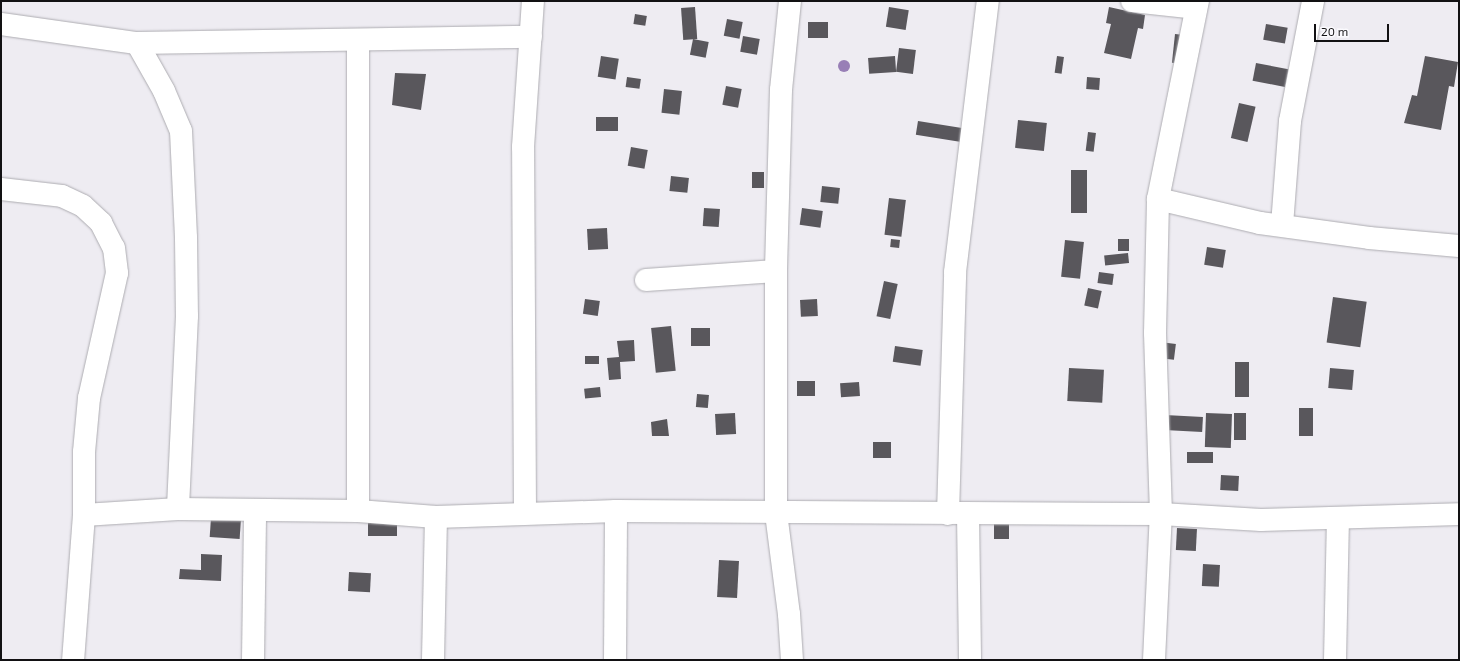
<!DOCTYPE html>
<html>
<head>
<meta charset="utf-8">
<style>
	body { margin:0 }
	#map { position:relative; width:1460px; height:661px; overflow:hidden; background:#eeecf2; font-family:"Exo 2",sans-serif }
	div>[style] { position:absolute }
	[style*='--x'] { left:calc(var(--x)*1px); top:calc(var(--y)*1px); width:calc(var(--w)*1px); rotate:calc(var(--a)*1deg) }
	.building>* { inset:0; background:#59575c; transform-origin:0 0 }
	.roads { filter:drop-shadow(0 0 1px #adacb1) drop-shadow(0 0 1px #adacb1) }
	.minor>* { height:22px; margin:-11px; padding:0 11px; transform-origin:11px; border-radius:11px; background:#fff }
	.trees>* { width:12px; height:12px; margin:-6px; border-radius:50%; background:#987fb6 }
	span { translate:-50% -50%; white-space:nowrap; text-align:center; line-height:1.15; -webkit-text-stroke:4px #fbfafe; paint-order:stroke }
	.frame { position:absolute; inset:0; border:2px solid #121113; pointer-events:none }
	.scale { position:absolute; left:1314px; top:24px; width:75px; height:18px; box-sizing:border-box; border:2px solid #121113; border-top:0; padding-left:5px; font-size:12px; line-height:14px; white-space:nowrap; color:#121113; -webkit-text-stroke:3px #fbfafe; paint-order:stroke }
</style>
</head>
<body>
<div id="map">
	<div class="building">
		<div style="left:695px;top:7px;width:32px;height:14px;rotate:86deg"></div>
		<div style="left:889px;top:7px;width:20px;height:20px;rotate:9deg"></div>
		<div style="clip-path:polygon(1109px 7px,1145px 15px,1143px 29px,1138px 28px,1131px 59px,1104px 53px,1111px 24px,1106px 23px)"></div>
		<div style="left:635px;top:14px;width:12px;height:10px;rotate:9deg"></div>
		<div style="left:727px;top:19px;width:16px;height:17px;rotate:11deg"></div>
		<div style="left:808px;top:22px;width:20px;height:16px"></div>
		<div style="left:1266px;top:24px;width:22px;height:16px;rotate:10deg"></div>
		<div style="left:1175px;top:34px;width:9px;height:29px;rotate:6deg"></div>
		<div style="left:743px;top:36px;width:17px;height:16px;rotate:10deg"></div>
		<div style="left:693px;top:39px;width:16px;height:16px;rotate:11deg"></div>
		<div style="left:899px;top:48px;width:17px;height:24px;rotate:7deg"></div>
		<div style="left:601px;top:56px;width:18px;height:21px;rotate:9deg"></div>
		<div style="left:895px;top:56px;width:16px;height:27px;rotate:86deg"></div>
		<div style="left:1057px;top:56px;width:7px;height:17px;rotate:8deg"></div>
		<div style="clip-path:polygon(1425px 56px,1458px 62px,1454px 87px,1449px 86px,1441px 130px,1404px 123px,1412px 95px,1417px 96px)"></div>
		<div style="left:1256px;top:63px;width:33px;height:18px;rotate:11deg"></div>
		<div style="clip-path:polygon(395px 73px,426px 74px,421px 110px,392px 105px)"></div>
		<div style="left:627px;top:77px;width:14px;height:10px;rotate:8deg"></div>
		<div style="left:1087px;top:77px;width:13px;height:12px;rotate:4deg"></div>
		<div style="left:726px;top:86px;width:16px;height:19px;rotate:11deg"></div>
		<div style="left:664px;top:89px;width:18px;height:24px;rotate:6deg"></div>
		<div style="left:1239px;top:103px;width:17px;height:36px;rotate:13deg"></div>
		<div style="left:596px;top:117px;width:22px;height:14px"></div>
		<div style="left:1018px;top:120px;width:29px;height:28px;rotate:6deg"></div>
		<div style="left:918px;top:121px;width:46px;height:14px;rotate:9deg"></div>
		<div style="left:1088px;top:132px;width:8px;height:19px;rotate:7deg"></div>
		<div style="left:631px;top:147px;width:17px;height:19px;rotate:10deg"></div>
		<div style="left:1071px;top:170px;width:16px;height:43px"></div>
		<div style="left:752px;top:172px;width:12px;height:16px"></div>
		<div style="left:671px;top:176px;width:18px;height:15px;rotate:6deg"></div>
		<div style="left:822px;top:186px;width:18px;height:16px;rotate:6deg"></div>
		<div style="left:889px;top:198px;width:17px;height:37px;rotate:7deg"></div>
		<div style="left:704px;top:208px;width:16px;height:18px;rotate:4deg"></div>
		<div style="left:802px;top:208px;width:21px;height:17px;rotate:8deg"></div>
		<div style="left:607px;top:228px;width:21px;height:20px;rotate:87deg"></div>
		<div style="left:891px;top:239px;width:9px;height:8px;rotate:6deg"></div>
		<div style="left:1118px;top:239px;width:11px;height:12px"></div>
		<div style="left:1065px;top:240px;width:19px;height:37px;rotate:6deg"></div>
		<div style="left:1207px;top:247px;width:19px;height:18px;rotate:9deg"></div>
		<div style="left:1128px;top:253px;width:10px;height:24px;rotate:84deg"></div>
		<div style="left:1099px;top:272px;width:15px;height:11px;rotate:8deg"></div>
		<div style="left:884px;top:281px;width:14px;height:36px;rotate:12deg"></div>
		<div style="left:1088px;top:288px;width:14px;height:18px;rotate:12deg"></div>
		<div style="left:1333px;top:297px;width:34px;height:46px;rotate:8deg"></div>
		<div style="left:585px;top:299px;width:15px;height:15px;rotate:8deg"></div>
		<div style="left:817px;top:299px;width:17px;height:17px;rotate:87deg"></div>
		<div style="left:671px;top:326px;width:45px;height:20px;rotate:84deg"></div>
		<div style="left:691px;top:328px;width:19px;height:18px"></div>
		<div style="clip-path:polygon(634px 340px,635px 361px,620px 362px,621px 379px,609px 380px,607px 358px,619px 357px,617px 341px)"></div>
		<div style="left:1160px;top:342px;width:16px;height:16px;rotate:7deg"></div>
		<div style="left:895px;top:346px;width:28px;height:16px;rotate:8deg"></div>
		<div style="left:585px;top:356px;width:14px;height:8px"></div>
		<div style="left:1235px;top:362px;width:14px;height:35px"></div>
		<div style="left:1069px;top:368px;width:35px;height:33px;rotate:3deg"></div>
		<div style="left:1330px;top:368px;width:24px;height:20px;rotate:5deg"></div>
		<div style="left:797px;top:381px;width:18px;height:15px"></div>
		<div style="left:859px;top:382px;width:14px;height:19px;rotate:86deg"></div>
		<div style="left:600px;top:387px;width:10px;height:16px;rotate:84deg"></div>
		<div style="left:697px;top:394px;width:12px;height:13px;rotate:5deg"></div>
		<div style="left:1299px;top:408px;width:14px;height:28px"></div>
		<div style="left:735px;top:413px;width:21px;height:20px;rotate:87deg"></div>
		<div style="left:1206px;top:413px;width:26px;height:34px;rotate:2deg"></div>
		<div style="left:1234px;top:413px;width:12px;height:27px"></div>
		<div style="left:1165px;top:415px;width:38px;height:15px;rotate:3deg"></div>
		<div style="clip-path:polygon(667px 419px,669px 436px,652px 436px,651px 422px)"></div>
		<div style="left:873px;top:442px;width:18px;height:16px"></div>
		<div style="left:1187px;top:452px;width:26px;height:11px"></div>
		<div style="left:1221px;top:475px;width:18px;height:15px;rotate:3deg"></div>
		<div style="left:211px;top:518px;width:30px;height:19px;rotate:4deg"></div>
		<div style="left:994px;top:520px;width:15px;height:19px"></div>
		<div style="left:368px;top:523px;width:29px;height:13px"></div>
		<div style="left:1177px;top:528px;width:20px;height:22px;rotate:3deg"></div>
		<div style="clip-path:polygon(201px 554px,222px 555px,221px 581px,179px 579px,180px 569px,201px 570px)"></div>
		<div style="left:719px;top:560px;width:20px;height:37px;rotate:3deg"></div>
		<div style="left:1203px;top:564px;width:17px;height:22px;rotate:3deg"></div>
		<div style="left:349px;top:572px;width:22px;height:19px;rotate:3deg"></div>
	</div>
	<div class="roads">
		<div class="minor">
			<div style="--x:790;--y:1;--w:89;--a:95.8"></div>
			<div style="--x:781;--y:90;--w:181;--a:91.6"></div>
			<div style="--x:776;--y:271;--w:242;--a:90"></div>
			<div style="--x:776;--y:513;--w:102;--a:82.7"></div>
			<div style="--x:789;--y:614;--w:46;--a:86.3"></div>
			<div style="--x:1132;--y:1;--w:64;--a:6.2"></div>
			<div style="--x:1;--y:24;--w:137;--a:8"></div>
			<div style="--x:137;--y:43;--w:394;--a:-0.9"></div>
			<div style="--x:137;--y:43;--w:55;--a:60.6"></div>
			<div style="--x:164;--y:91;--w:43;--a:67"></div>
			<div style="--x:181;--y:131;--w:107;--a:87.3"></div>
			<div style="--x:186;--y:238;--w:78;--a:89.3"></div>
			<div style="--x:187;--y:316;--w:193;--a:92.7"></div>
			<div style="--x:1;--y:189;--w:61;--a:6.5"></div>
			<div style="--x:62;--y:196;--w:23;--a:25"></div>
			<div style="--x:83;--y:206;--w:25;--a:43"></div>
			<div style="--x:101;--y:223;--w:28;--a:63"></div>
			<div style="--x:114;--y:248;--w:25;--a:83"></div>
			<div style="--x:117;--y:273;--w:128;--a:102.6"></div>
			<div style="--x:89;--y:398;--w:54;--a:95.3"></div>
			<div style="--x:84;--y:452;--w:63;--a:90"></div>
			<div style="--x:84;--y:515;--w:145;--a:94.3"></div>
			<div style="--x:1158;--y:199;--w:105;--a:13.2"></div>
			<div style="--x:1260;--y:223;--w:110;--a:7.8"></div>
			<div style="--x:1369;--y:238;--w:90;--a:5.1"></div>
			<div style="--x:1282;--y:225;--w:104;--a:-85.6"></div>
			<div style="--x:1290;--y:121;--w:122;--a:-79.1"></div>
			<div style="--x:646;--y:280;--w:130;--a:-4"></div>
			<div style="--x:358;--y:511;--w:470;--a:-90"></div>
			<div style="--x:525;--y:512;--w:365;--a:-90.3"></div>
			<div style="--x:523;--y:147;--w:146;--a:-86.1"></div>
			<div style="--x:948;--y:514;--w:242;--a:-88.3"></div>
			<div style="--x:955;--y:272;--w:273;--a:-83.1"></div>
			<div style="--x:968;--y:514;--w:146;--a:89.2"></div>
			<div style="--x:84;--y:515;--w:94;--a:-3.7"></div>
			<div style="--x:178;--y:509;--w:180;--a:0.6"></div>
			<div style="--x:358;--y:511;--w:78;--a:4.4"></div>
			<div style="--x:436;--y:517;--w:180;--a:-1.9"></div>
			<div style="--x:616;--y:511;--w:545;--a:0.32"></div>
			<div style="--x:1161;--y:514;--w:100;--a:3.4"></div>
			<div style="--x:1261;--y:520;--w:198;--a:-1.7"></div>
			<div style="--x:253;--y:660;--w:149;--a:-89.2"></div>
			<div style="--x:433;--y:660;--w:143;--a:-88.8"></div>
			<div style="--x:615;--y:660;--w:149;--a:-89.6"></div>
			<div style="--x:1154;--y:660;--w:146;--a:-87.3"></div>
			<div style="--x:1161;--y:514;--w:181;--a:-91.9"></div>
			<div style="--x:1155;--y:333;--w:134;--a:-88.7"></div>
			<div style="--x:1158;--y:199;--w:202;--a:-78.6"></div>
			<div style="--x:1335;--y:660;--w:141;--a:-88.8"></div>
		</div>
	</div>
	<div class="trees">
		<div style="left:844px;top:66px"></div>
	</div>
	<div class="frame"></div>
	<div class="scale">20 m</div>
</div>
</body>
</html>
